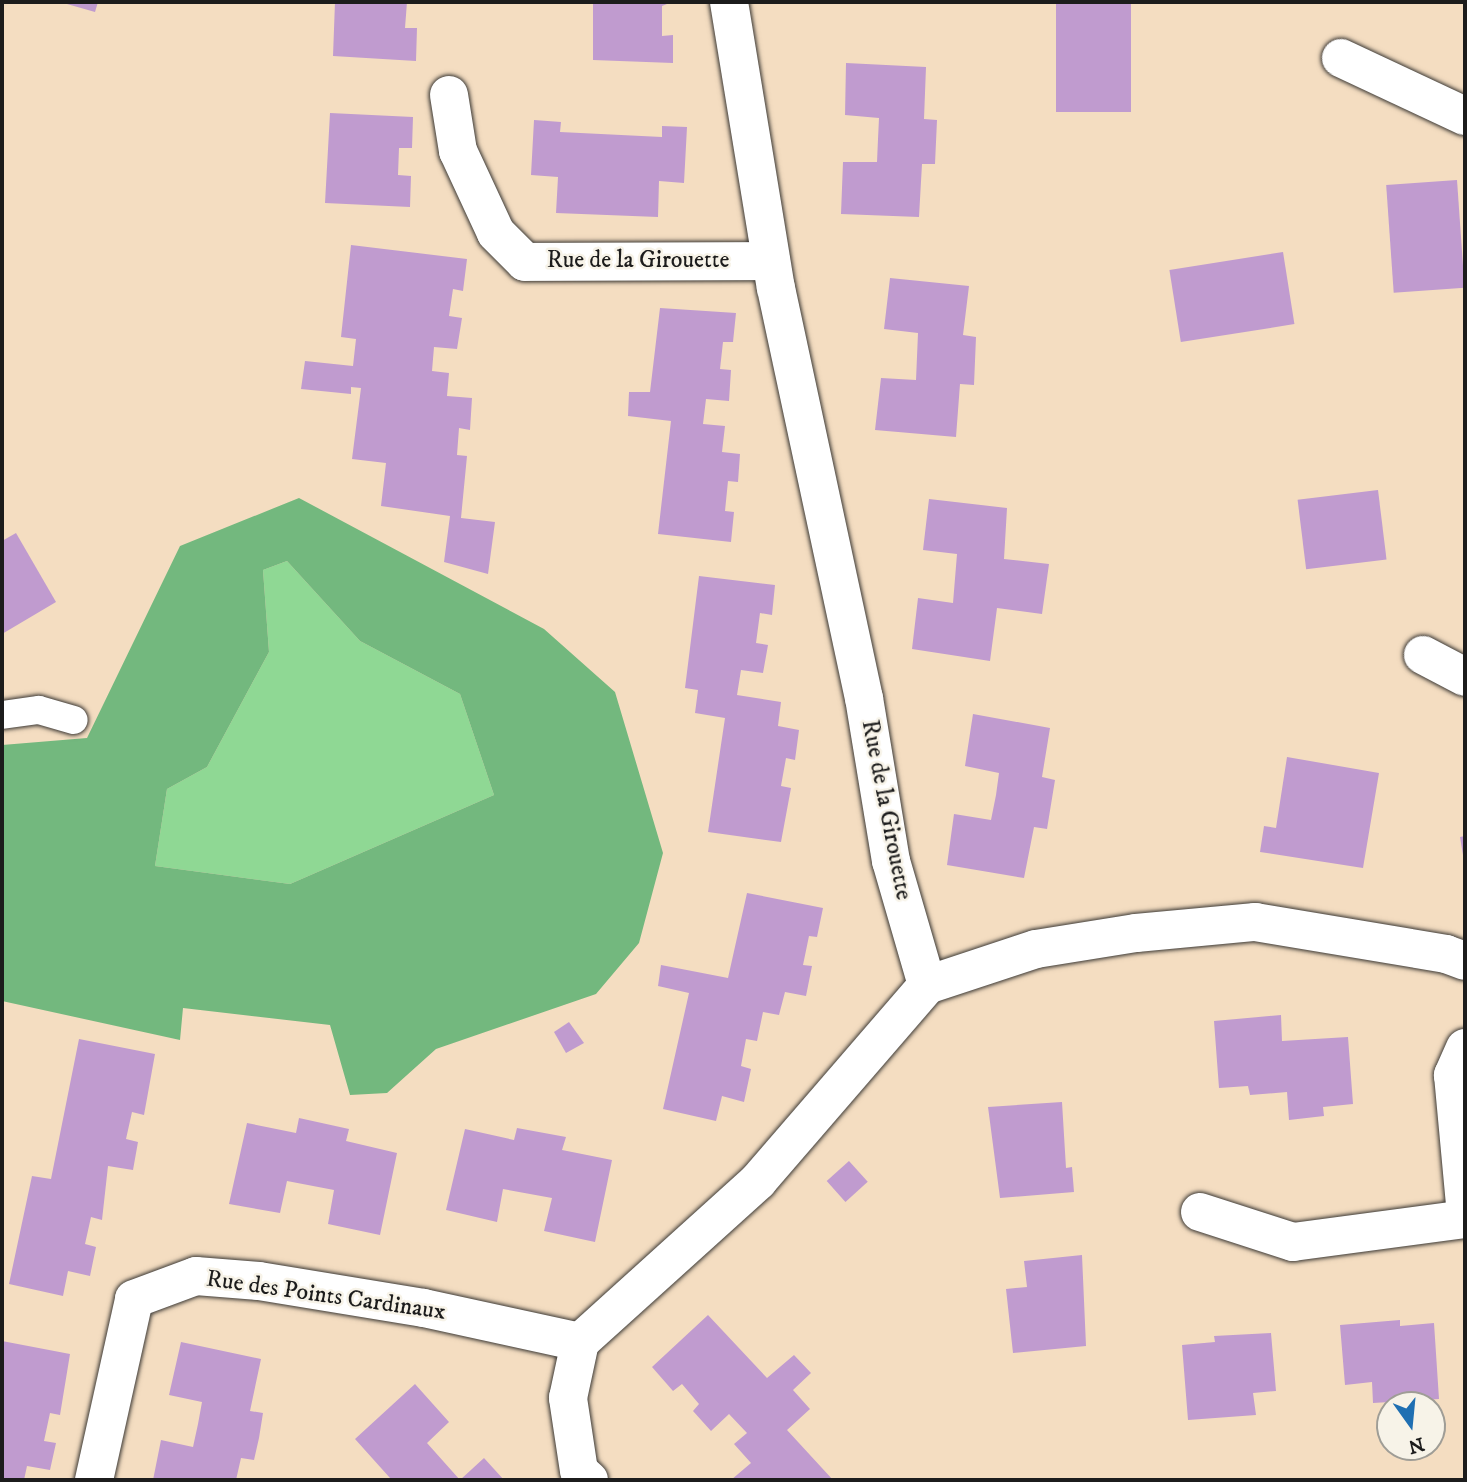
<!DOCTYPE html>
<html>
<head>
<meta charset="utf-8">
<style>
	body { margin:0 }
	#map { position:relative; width:1467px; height:1482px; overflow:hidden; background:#f4ddc1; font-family:"IM FELL DW Pica",serif }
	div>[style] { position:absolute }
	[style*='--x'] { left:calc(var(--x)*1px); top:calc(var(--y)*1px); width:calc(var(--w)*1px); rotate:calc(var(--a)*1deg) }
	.green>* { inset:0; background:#8fd894 }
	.forest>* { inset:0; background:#73b87e }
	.building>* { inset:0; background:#c09bcf; transform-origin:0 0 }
	.roads { filter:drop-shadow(0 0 2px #3c3935) drop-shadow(0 0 2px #3c3935) }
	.service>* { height:28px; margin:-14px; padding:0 14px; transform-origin:14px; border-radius:14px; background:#fff }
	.minor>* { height:38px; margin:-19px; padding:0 19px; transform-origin:19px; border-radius:19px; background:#fff }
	span { translate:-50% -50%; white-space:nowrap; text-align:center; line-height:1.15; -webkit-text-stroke:5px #f7f3e8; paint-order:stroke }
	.street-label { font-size:24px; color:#1c1c1c }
	.frame { position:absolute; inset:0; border:4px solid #1c1c1c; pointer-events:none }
	.north { position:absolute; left:1376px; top:1391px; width:70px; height:70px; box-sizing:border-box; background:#f7f3e8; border:2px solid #9f9d96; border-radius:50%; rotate:165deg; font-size:19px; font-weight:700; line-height:28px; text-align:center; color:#1c1c1c }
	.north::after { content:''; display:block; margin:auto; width:24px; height:32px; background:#1f6fb2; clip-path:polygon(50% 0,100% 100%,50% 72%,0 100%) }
</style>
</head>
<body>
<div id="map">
	<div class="green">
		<div style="clip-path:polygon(287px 561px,360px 641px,460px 694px,494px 795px,290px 884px,155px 866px,167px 789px,207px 767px,269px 652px,263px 570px)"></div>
	</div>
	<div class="forest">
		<div style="clip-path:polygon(evenodd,299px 498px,544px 629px,615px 692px,663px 853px,639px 943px,596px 994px,436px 1049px,387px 1093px,350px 1095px,330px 1025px,183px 1008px,180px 1040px,2px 1001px,2px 745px,87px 738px,180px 546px,299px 498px,287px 561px,360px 641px,460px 694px,494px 795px,290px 884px,155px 866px,167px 789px,207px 767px,269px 652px,263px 570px,287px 561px)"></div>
	</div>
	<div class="building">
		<div style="clip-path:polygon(60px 2px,98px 2px,95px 12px)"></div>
		<div style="clip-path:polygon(335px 2px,407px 2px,405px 28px,417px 28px,416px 61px,333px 56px)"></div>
		<div style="clip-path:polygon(593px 2px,672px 2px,662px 6px,662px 36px,673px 35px,673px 63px,593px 60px)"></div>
		<div style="left:1056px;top:2px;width:75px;height:110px"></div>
		<div style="clip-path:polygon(846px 63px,926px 67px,924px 119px,937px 120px,935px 164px,922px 164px,919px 217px,841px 214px,843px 162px,877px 162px,878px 139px,879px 118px,845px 115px)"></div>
		<div style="clip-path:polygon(330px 113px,413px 117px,412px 148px,399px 148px,398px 175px,411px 176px,410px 207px,325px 203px)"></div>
		<div style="clip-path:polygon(534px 120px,561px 122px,560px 132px,662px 137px,662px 126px,687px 127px,684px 183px,659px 181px,658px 217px,556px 213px,558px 177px,531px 175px)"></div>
		<div style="left:1457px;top:180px;width:108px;height:71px;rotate:86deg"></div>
		<div style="clip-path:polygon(351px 245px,467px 259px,463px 291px,453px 289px,449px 316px,462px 318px,457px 349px,434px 347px,432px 371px,449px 373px,447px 396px,472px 398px,470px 430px,459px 428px,457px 455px,467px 456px,461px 518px,495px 522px,488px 574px,444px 562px,450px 516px,381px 506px,386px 463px,352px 459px,361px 388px,351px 387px,351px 394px,301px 389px,305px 361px,353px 366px,356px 339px,341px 337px)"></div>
		<div style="left:1283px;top:252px;width:73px;height:115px;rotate:81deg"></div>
		<div style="clip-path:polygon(890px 278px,969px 286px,963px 335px,976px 337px,974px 385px,960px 384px,956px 437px,875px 430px,881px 378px,916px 380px,918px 333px,884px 329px)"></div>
		<div style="clip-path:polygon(660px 308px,736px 313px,733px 342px,723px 342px,720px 369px,731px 370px,729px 401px,706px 399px,703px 424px,725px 426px,722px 452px,740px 454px,738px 482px,728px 481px,725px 511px,734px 512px,731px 542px,658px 534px,671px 421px,628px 416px,629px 392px,650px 392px)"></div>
		<div style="left:1378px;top:490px;width:70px;height:81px;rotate:83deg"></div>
		<div style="clip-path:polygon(929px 499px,1007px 508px,1004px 559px,1049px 564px,1042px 614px,997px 608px,990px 661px,912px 649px,918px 598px,953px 603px,957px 554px,923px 550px)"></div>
		<div style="clip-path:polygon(16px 533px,56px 602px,2px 634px,2px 541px)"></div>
		<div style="clip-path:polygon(699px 576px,775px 585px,772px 615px,760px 613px,756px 643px,768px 645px,763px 673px,741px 670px,737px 695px,781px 702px,778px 726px,799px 730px,795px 760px,786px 758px,781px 786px,791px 788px,781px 842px,708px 832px,725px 718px,695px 713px,698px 690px,685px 688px)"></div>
		<div style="clip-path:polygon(973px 714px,1050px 728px,1042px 777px,1055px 780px,1047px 829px,1034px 827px,1024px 878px,947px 865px,954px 814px,991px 820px,996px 795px,999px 773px,965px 766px)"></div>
		<div style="clip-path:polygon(1287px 757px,1379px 773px,1363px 868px,1260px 852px,1264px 826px,1276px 828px)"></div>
		<div style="clip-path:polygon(1465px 836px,1465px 861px,1464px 861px,1460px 837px)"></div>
		<div style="clip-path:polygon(747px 893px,823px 908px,817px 937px,809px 936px,803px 965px,812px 966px,806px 996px,785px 992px,779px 1015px,763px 1012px,757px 1041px,746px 1039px,741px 1066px,751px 1069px,744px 1102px,722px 1096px,716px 1121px,663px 1109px,689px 993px,658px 986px,661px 965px,728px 978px)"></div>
		<div style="clip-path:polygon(1281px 1015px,1282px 1041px,1348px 1037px,1353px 1104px,1323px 1107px,1324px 1116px,1289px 1120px,1287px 1092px,1250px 1095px,1248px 1086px,1219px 1088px,1214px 1021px)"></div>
		<div style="clip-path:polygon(569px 1022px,584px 1043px,566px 1053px,554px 1032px)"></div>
		<div style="clip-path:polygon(79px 1039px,155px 1054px,144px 1115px,132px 1112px,126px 1139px,138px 1142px,133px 1170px,108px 1166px,102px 1220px,91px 1217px,85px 1244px,96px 1247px,90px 1276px,68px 1271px,63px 1296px,9px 1284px,32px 1176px,51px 1179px)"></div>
		<div style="clip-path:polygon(1062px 1102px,1066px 1168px,1072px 1167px,1074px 1192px,1000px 1198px,988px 1107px)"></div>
		<div style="clip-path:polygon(299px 1118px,349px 1129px,346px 1141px,397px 1153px,380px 1235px,328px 1224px,334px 1190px,287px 1181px,280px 1213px,229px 1204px,247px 1123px,296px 1133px)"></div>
		<div style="clip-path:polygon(517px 1128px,566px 1137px,562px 1150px,612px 1160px,595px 1242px,544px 1231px,552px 1198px,503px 1189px,497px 1222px,446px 1210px,465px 1129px,514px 1140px)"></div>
		<div style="left:849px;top:1161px;width:28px;height:30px;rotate:48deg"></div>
		<div style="clip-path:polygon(1082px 1255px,1086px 1346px,1013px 1353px,1006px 1289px,1027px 1287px,1024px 1261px)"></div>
		<div style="clip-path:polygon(708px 1315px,767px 1378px,794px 1355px,811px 1373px,793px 1390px,810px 1409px,787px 1430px,833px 1480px,731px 1480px,751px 1463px,734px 1444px,747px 1433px,729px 1414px,711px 1431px,693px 1411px,699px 1404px,682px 1384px,673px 1391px,652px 1367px)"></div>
		<div style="clip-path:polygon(1400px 1320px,1400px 1326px,1434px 1323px,1439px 1399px,1373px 1403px,1372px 1382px,1345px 1385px,1340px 1325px)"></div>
		<div style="clip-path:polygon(1271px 1333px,1276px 1391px,1253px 1393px,1256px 1415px,1188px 1420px,1182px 1345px,1215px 1342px,1214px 1336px)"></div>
		<div style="clip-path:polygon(2px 1341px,70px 1354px,60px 1415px,50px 1413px,44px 1441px,56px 1443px,50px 1470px,27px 1466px,24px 1480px,2px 1480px)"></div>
		<div style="clip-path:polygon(181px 1342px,261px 1359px,250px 1411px,263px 1413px,259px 1438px,254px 1460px,241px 1458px,236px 1480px,153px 1480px,161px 1440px,193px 1447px,198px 1424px,202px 1402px,169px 1395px)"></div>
		<div style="clip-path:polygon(415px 1384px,449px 1422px,427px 1443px,460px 1480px,484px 1458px,504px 1480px,387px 1480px,390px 1478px,355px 1439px)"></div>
	</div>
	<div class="roads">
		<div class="service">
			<div style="--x:2;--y:715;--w:37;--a:-8"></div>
			<div style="--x:39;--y:710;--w:36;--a:16"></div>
		</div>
		<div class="minor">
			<div style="--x:729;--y:2;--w:290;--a:80.7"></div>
			<div style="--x:776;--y:288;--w:419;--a:77.9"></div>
			<div style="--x:864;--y:698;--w:165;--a:80.6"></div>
			<div style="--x:891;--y:861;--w:129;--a:73.8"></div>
			<div style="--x:927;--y:985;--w:115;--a:-18.3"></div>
			<div style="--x:1036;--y:949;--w:101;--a:-9.1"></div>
			<div style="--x:1136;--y:933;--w:120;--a:-5.3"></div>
			<div style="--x:1255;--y:922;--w:194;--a:9.5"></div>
			<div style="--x:1446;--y:954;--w:20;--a:20"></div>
			<div style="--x:1341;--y:58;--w:137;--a:25.1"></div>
			<div style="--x:449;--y:95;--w:57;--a:80.9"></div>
			<div style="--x:458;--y:151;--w:90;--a:65.1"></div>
			<div style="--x:496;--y:233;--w:41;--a:45"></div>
			<div style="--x:525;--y:262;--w:246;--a:-0.2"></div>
			<div style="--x:1423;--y:655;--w:47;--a:27.6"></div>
			<div style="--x:1465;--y:1048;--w:30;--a:114"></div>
			<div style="--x:1453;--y:1075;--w:130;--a:84.7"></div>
			<div style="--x:1200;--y:1212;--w:98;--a:17.9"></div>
			<div style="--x:1293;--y:1242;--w:174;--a:-7.6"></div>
			<div style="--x:94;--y:1480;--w:185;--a:-77.5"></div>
			<div style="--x:134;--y:1299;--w:66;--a:-20.4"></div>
			<div style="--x:196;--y:1276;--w:63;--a:4.5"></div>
			<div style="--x:259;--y:1281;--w:167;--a:9.3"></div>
			<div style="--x:424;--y:1308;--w:160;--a:12.3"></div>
			<div style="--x:589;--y:1480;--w:13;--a:-138"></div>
			<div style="--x:579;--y:1471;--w:74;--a:-98.6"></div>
			<div style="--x:568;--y:1398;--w:57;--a:-77.9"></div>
			<div style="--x:580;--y:1342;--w:240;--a:-42.1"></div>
			<div style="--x:758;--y:1181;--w:259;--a:-49.2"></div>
		</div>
	</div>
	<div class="street-label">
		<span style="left:638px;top:261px">Rue de la Girouette</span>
		<span style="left:886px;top:810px;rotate:79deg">Rue de la Girouette</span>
		<span style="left:326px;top:1296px;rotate:8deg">Rue des Points Cardinaux</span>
	</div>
	<div class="frame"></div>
	<div class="north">N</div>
</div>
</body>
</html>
